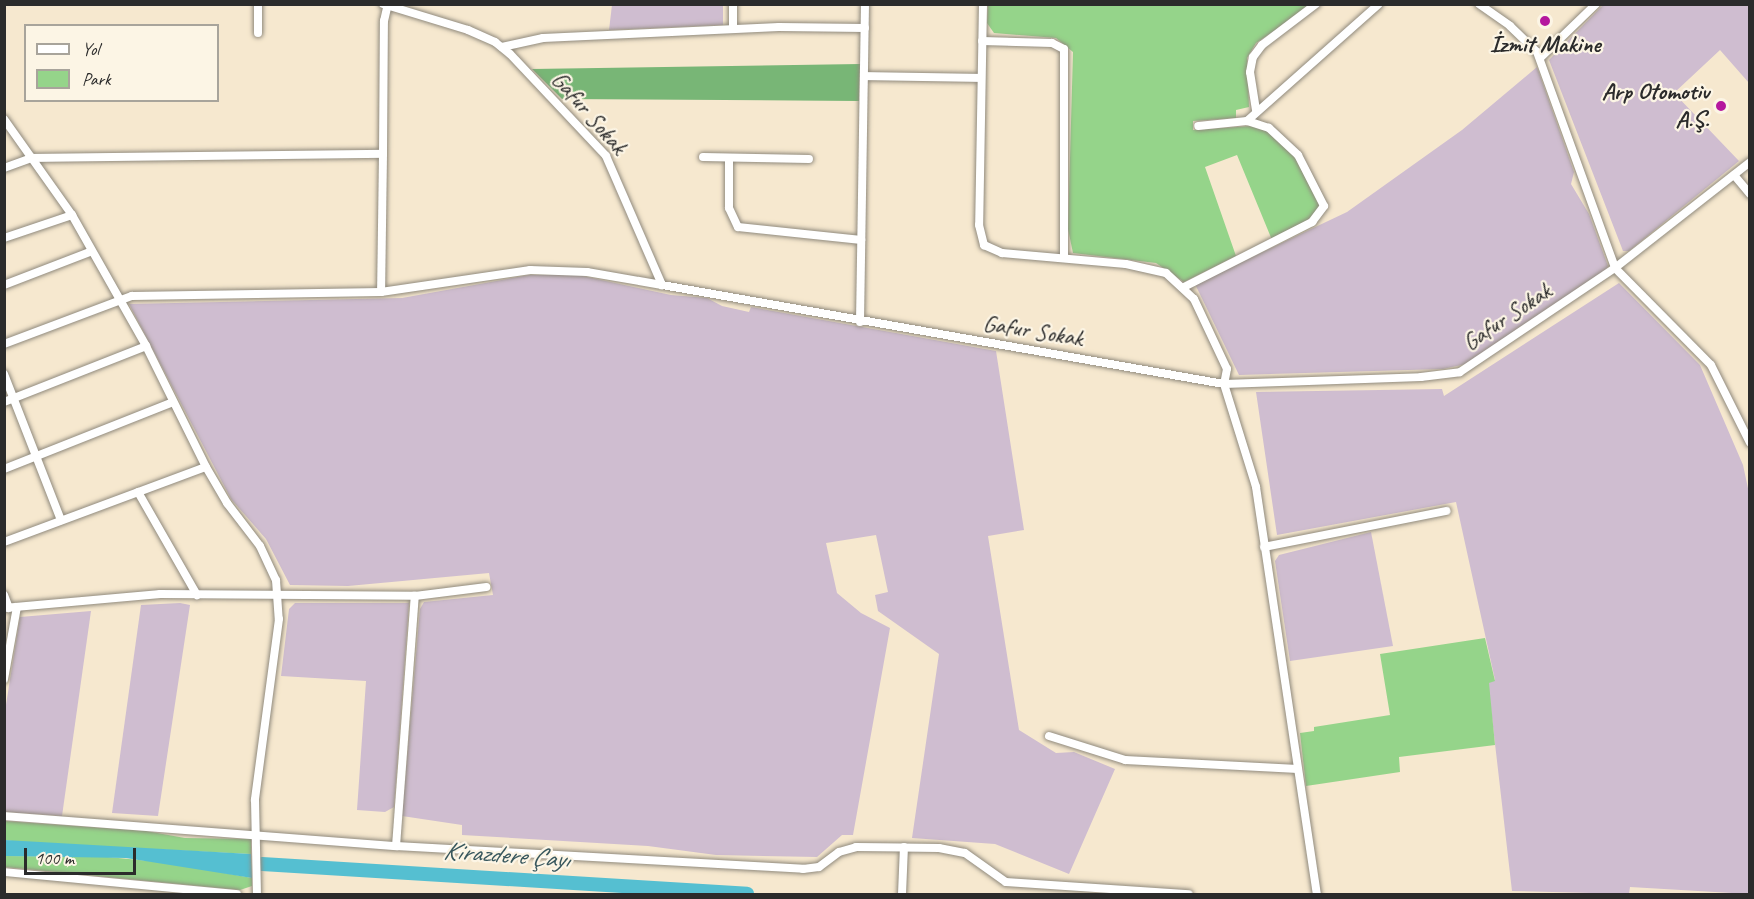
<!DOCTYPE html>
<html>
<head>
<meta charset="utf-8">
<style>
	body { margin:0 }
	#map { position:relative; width:1754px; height:899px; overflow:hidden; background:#f6e8cf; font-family:Caveat,sans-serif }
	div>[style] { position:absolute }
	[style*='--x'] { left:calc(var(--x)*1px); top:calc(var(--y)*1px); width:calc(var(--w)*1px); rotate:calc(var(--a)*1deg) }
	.industrial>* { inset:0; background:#cfbdd0 }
	.green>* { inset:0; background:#95d48a }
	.forest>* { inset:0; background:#78b676 }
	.water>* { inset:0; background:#55bfd1 }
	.river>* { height:14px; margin:-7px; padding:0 7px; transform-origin:7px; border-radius:7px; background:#55bfd1 }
	.roads { filter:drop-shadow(0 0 2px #908a7d) drop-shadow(0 0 2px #908a7d) }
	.minor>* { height:8px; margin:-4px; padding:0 4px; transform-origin:4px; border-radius:4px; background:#fff }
	.dots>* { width:16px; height:16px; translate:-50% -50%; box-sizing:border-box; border:3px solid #fcf5e5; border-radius:50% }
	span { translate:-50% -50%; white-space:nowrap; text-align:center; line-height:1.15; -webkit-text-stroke:4.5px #fcf5e5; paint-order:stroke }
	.poi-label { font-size:24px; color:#2b2b2b; font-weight:700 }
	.right { translate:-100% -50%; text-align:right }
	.street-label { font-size:24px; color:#2b2b2b }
	.water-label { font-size:26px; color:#38575d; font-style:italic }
	.frame { position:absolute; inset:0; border:6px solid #2b2b2b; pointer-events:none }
	.legend { position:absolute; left:24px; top:24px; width:195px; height:78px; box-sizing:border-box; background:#fcf5e5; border:2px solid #a8a49b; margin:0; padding:8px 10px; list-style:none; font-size:18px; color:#2b2b2b }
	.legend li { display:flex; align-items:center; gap:12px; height:30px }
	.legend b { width:30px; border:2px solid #a8a49b }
	.scale { position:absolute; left:24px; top:848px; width:112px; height:27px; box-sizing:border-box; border:3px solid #2b2b2b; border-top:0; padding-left:8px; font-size:18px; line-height:21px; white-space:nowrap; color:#2b2b2b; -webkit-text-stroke:4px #fcf5e5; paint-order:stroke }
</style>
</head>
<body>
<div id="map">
	<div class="industrial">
		<div style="clip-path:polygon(612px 5px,723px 5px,723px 25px,609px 30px)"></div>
		<div style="clip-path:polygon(1603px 5px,1749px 5px,1749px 83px,1720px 50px,1674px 93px,1739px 161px,1629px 251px,1623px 251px,1549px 60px)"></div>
		<div style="clip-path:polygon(1537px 67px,1574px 172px,1571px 184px,1589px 214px,1608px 266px,1604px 273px,1466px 364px,1443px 369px,1239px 375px,1195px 284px,1347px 212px,1462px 130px)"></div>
		<div style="clip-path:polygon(529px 275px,578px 275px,671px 295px,707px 298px,722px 306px,749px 312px,751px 307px,996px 351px,1024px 530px,988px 536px,1019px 730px,1056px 753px,1074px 752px,1115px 769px,1069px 874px,995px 844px,912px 838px,939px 654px,878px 611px,875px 595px,888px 592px,876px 535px,826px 543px,837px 593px,861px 613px,890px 628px,853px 835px,842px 835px,817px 857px,716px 855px,648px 846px,462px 835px,462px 825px,402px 816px,420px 609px,424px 602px,493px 595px,489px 573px,348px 586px,290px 585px,266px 539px,231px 499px,129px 304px,402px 298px)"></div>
		<div style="clip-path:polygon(1619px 283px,1700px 365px,1743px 465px,1749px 493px,1749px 894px,1630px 887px,1629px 894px,1512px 891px,1488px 683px,1495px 680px,1456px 502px,1277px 535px,1256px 392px,1442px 389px,1444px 396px)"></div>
		<div style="clip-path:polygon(1371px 532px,1393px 646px,1290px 661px,1275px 561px,1279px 555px)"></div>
		<div style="clip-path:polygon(180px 603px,190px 605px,158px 816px,112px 813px,141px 605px)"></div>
		<div style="clip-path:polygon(295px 603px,409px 603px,394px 807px,385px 812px,357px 810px,366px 681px,281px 676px,289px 609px)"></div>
		<div style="clip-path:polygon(91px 611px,62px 816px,5px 812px,5px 711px,20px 617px)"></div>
	</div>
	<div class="green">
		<div style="clip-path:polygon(988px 5px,1313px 5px,1256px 43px,1247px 58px,1249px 107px,1236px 110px,1236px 118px,1193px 121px,1193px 130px,1252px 126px,1266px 130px,1296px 157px,1322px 201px,1317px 216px,1272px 240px,1237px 155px,1205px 167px,1236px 256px,1184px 282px,1156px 263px,1073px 253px,1068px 229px,1073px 52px,1056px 38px,994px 33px,987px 23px)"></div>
		<div style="clip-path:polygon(1485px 638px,1495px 681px,1489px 683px,1495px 745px,1399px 757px,1400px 772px,1306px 786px,1300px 733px,1314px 731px,1314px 727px,1390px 715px,1380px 654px)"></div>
		<div style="clip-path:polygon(5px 821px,146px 831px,185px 838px,251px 839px,251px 854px,27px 843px,5px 840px)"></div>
		<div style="clip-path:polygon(4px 856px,108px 857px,170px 863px,252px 878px,252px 886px,240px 890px,5px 867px)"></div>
	</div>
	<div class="forest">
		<div style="clip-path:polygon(860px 64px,859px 101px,562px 99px,532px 69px)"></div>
	</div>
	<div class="water">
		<div style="clip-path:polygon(5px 840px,251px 854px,252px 878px,126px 858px,5px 856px)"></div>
	</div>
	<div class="river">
		<div style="--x:262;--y:864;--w:486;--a:3.5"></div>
	</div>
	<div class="roads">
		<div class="minor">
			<div style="--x:383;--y:4;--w:89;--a:17"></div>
			<div style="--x:468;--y:30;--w:30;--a:24"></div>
			<div style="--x:495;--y:42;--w:19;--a:39"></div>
			<div style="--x:510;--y:54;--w:140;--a:46.7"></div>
			<div style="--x:606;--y:156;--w:141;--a:66.5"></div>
			<div style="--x:662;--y:285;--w:571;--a:9.99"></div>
			<div style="--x:1224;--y:384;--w:197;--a:-2"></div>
			<div style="--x:1421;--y:377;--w:39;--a:-7"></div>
			<div style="--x:1460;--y:372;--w:187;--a:-33.9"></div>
			<div style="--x:1615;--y:268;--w:172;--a:-38.1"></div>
			<div style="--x:983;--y:4;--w:221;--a:91"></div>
			<div style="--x:979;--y:225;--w:21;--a:76"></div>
			<div style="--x:984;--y:245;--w:20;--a:24"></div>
			<div style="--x:1002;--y:253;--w:124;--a:5.1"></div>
			<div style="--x:1126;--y:264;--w:41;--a:12.7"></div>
			<div style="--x:1166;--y:273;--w:38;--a:43"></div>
			<div style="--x:1194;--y:299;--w:77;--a:64.8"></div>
			<div style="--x:1227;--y:369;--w:15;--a:101"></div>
			<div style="--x:1224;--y:384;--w:108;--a:72.7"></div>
			<div style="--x:1256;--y:487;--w:412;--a:81.5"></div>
			<div style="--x:1479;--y:4;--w:38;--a:35"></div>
			<div style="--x:1510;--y:26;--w:37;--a:44"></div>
			<div style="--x:1537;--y:52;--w:230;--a:70.1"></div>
			<div style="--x:1615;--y:268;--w:136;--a:45.3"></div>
			<div style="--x:1711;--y:365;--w:87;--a:63.4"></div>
			<div style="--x:733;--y:29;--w:25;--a:-90"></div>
			<div style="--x:258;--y:33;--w:29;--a:-90"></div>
			<div style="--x:982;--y:41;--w:70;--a:1.6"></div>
			<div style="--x:1052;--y:43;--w:13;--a:27"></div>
			<div style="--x:1064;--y:49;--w:208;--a:90"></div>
			<div style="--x:502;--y:47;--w:42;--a:-12.4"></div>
			<div style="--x:543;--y:38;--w:236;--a:-2.7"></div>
			<div style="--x:779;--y:27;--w:86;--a:0.7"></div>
			<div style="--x:1540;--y:58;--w:78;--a:-44"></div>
			<div style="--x:864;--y:76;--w:117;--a:1"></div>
			<div style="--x:1256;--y:110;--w:38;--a:-99"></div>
			<div style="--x:1250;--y:72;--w:15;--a:-79"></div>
			<div style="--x:1253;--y:57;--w:15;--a:-53"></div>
			<div style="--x:1262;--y:45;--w:68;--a:-37.2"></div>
			<div style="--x:4;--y:119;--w:118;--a:54.7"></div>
			<div style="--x:72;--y:215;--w:150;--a:60.5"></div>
			<div style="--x:146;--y:346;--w:135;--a:63.6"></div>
			<div style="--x:206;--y:467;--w:42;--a:59.7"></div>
			<div style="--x:227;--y:503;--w:54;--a:52.5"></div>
			<div style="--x:260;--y:546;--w:38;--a:65"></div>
			<div style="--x:276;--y:580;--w:39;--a:86"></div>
			<div style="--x:279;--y:619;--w:183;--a:97.6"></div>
			<div style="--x:255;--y:800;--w:94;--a:88.8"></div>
			<div style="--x:1247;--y:121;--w:176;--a:-41.6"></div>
			<div style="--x:383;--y:154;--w:133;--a:-89.6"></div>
			<div style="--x:384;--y:21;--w:17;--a:-77"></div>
			<div style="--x:703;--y:157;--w:106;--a:1.1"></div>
			<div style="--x:729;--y:158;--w:50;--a:90"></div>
			<div style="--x:729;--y:208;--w:21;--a:65"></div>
			<div style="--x:738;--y:227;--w:124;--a:6"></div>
			<div style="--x:4;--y:168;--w:30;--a:-20"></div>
			<div style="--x:32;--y:158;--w:351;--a:-0.7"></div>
			<div style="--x:383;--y:154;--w:138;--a:90.8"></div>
			<div style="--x:381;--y:292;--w:151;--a:-8.4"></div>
			<div style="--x:530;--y:270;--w:57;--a:2"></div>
			<div style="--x:587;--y:272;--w:76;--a:9.8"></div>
			<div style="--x:1734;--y:175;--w:25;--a:50"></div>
			<div style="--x:4;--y:238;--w:72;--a:-18.7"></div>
			<div style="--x:4;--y:285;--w:94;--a:-21.1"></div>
			<div style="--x:1184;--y:287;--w:144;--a:-26.9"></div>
			<div style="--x:1312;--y:222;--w:20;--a:-53"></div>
			<div style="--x:1324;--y:206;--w:57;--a:-117"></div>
			<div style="--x:1298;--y:155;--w:40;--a:-137"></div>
			<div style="--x:1269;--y:128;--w:23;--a:-162"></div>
			<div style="--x:1247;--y:121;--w:49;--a:174.2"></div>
			<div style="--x:860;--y:322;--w:318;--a:-89.1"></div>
			<div style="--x:4;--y:344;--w:137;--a:-20.6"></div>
			<div style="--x:132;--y:296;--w:249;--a:-0.9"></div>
			<div style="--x:4;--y:374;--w:157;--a:68.7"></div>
			<div style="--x:4;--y:402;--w:153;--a:-21.5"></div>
			<div style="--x:4;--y:469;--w:182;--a:-21.6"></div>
			<div style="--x:138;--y:492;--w:119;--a:60.2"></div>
			<div style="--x:4;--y:542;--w:215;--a:-20.4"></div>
			<div style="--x:1264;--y:547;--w:186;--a:-11.2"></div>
			<div style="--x:4;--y:595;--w:14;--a:69"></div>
			<div style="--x:4;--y:608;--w:157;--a:-5.1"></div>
			<div style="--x:160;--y:594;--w:255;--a:0.4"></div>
			<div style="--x:415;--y:596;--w:72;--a:-7.2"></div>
			<div style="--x:4;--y:679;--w:73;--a:-79.8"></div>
			<div style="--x:1049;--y:736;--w:80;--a:17.5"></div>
			<div style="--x:1125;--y:760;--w:173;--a:3"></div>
			<div style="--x:4;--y:816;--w:393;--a:4.4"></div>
			<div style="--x:396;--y:846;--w:408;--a:3.2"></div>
			<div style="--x:803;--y:869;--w:16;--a:-7"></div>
			<div style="--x:819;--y:867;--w:25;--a:-37"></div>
			<div style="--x:839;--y:852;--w:18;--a:-16"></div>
			<div style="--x:856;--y:847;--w:83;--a:0.7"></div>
			<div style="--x:939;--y:848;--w:26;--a:11"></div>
			<div style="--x:965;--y:853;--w:50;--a:35.3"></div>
			<div style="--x:1006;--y:882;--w:183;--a:3.8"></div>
			<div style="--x:396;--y:846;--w:251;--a:-85.7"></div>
			<div style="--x:4;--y:872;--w:234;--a:5.4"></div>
			<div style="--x:902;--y:894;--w:47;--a:-87.6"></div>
		</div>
	</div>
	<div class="dots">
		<div style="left:1545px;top:21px;background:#b5179e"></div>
		<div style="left:1721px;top:106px;background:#b5179e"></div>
	</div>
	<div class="poi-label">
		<span style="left:1545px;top:45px">İzmit Makine</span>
		<span class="right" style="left:1709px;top:106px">Arp Otomotiv<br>A.Ş.</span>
	</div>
	<div class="street-label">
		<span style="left:589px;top:113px;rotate:49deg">Gafur Sokak</span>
		<span style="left:1507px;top:317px;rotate:-34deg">Gafur Sokak</span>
		<span style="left:1033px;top:331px;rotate:9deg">Gafur Sokak</span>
	</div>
	<div class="water-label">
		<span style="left:506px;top:855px;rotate:4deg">Kirazdere Çayı</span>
	</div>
	<div class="frame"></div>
	<ul class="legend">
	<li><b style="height:8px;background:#fff"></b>Yol</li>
	<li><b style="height:16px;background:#95d48a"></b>Park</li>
	</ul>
	<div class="scale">100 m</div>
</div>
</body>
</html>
